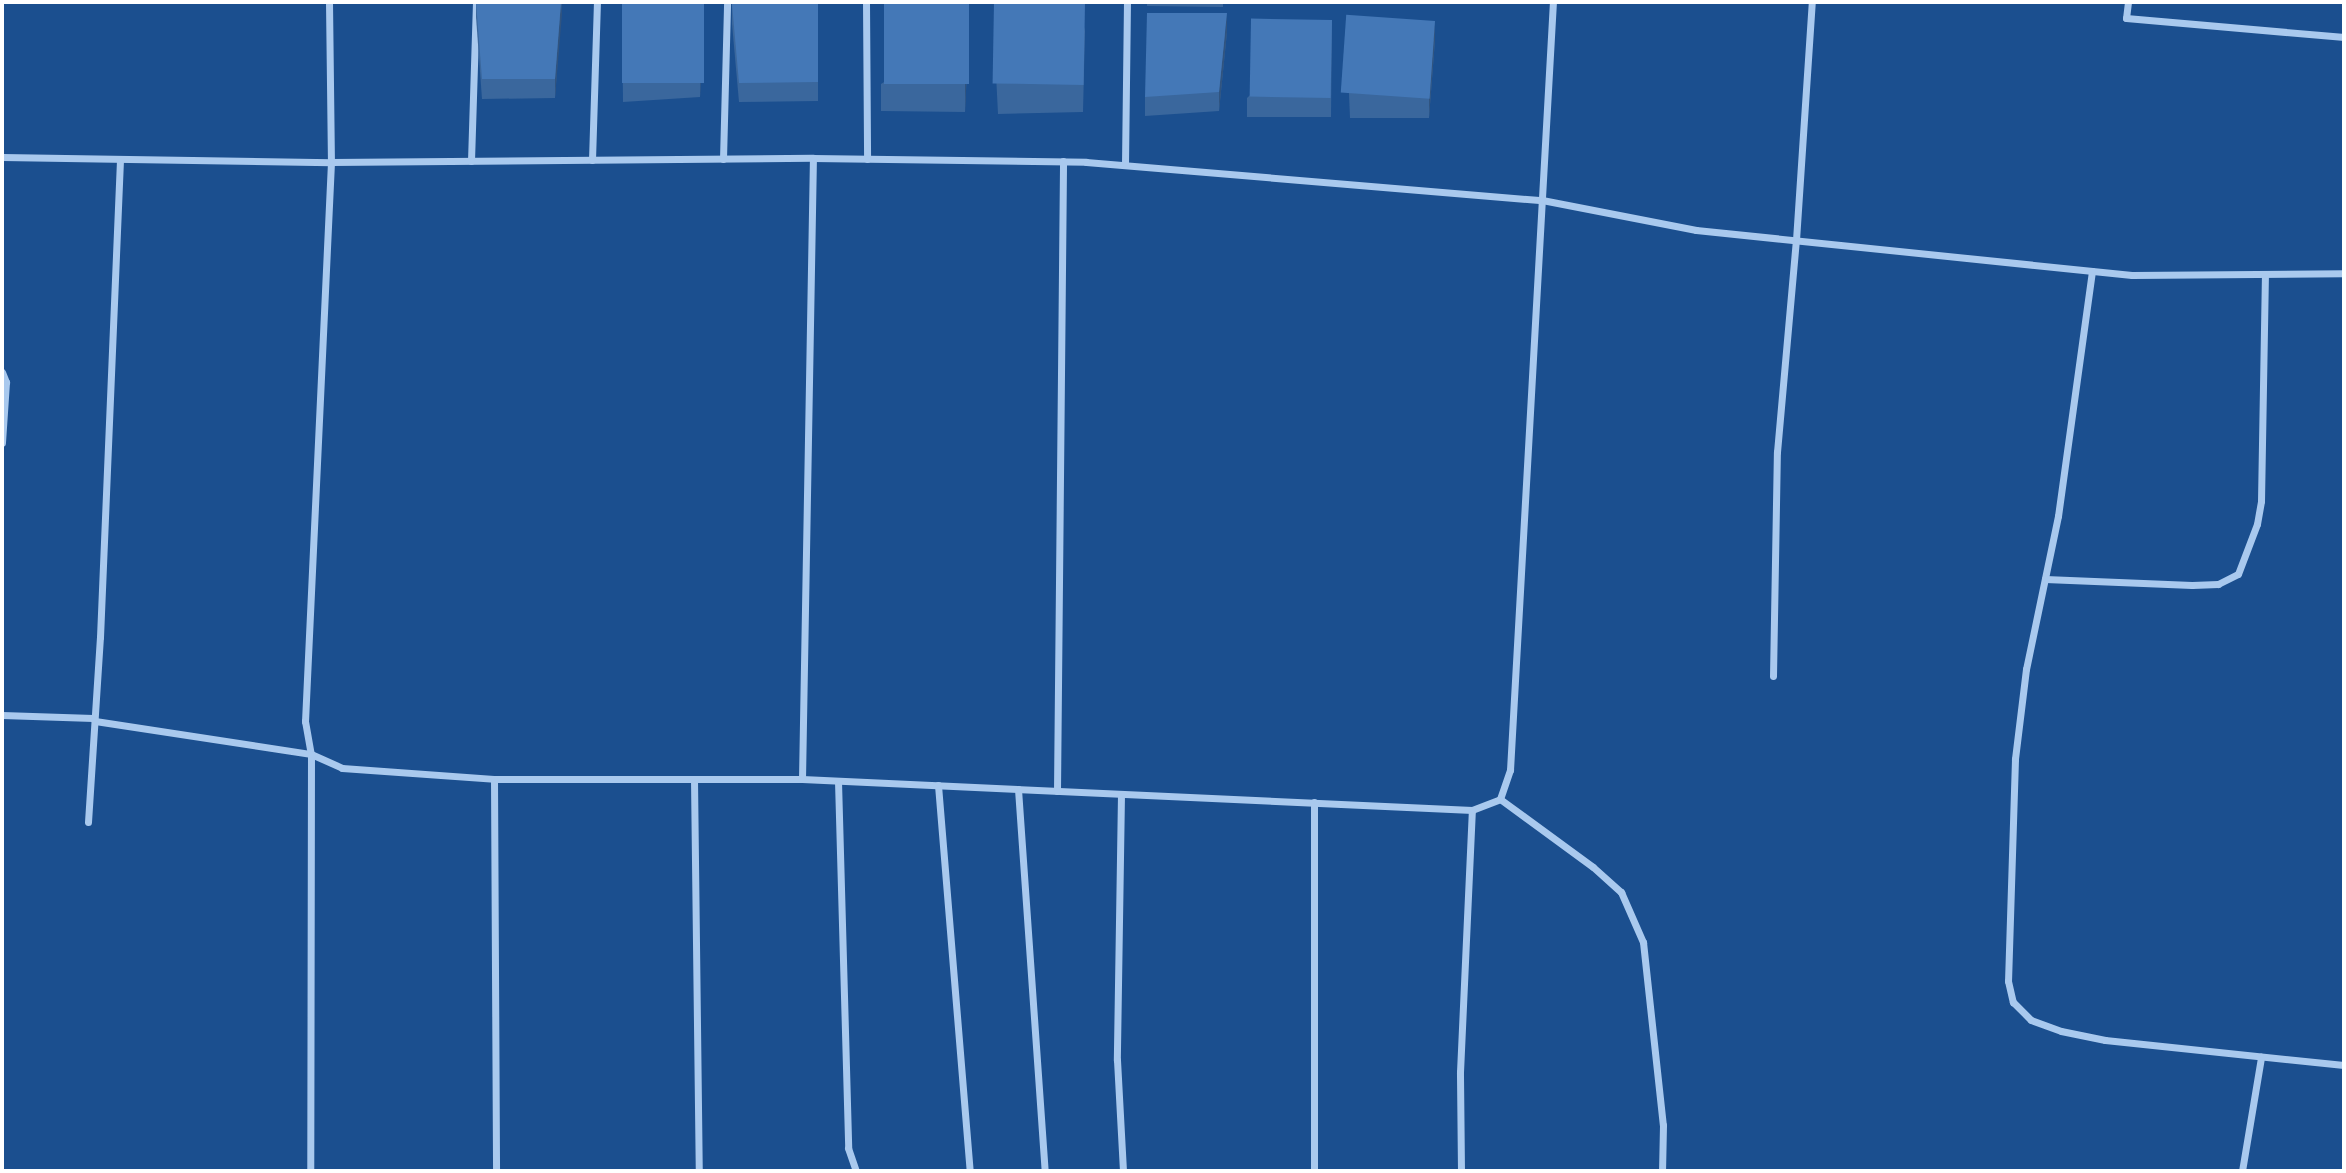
<!DOCTYPE html>
<html>
<head>
<meta charset="utf-8">
<style>
	body { margin:0 }
	#map { position:relative; width:2346px; height:1173px; overflow:hidden; background:#1b4f8f; font-family:"Source Sans 3",sans-serif }
	div>[style] { position:absolute }
	[style*='--x'] { left:calc(var(--x)*1px); top:calc(var(--y)*1px); width:calc(var(--w)*1px); rotate:calc(var(--a)*1deg) }
	.minor>* { height:7px; margin:-3.5px; padding:0 3.5px; transform-origin:3.5px; border-radius:3.5px; background:#a9c9ee }
	.wall>* { inset:0; background:#3a679d }
	.shaded-wall>* { inset:0; background:#305480 }
	.building>* { inset:0; background:#4478b7; transform-origin:0 0 }
	span { translate:-50% -50%; white-space:nowrap; text-align:center; line-height:1.15; -webkit-text-stroke:7px #1b4f8f; paint-order:stroke }
	.frame { position:absolute; inset:0; border:4px solid #fff; pointer-events:none }
</style>
</head>
<body>
<div id="map">
	<div class="minor">
		<div style="--x:329;--y:2;--w:160;--a:89.3"></div>
		<div style="--x:331;--y:162;--w:560;--a:92.66"></div>
		<div style="--x:305;--y:721;--w:34;--a:80"></div>
		<div style="--x:311;--y:754;--w:34;--a:24"></div>
		<div style="--x:342;--y:768;--w:152;--a:4.1"></div>
		<div style="--x:494;--y:779;--w:308;--a:0"></div>
		<div style="--x:802;--y:779;--w:671;--a:2.65"></div>
		<div style="--x:1472;--y:810;--w:30;--a:-21"></div>
		<div style="--x:1500;--y:799;--w:31;--a:-71"></div>
		<div style="--x:1510;--y:770;--w:769;--a:-86.8"></div>
		<div style="--x:866;--y:2;--w:157;--a:89.6"></div>
		<div style="--x:2128;--y:2;--w:16;--a:97"></div>
		<div style="--x:2126;--y:18;--w:219;--a:5"></div>
		<div style="--x:2;--y:157;--w:329;--a:0.9"></div>
		<div style="--x:331;--y:162;--w:482;--a:-0.5"></div>
		<div style="--x:813;--y:158;--w:273;--a:0.8"></div>
		<div style="--x:1086;--y:162;--w:458;--a:4.8"></div>
		<div style="--x:1542;--y:200;--w:157;--a:11"></div>
		<div style="--x:1696;--y:230;--w:438;--a:5.9"></div>
		<div style="--x:2132;--y:275;--w:212;--a:-0.5"></div>
		<div style="--x:723;--y:159;--w:157;--a:-88.5"></div>
		<div style="--x:592;--y:160;--w:158;--a:-88.2"></div>
		<div style="--x:471;--y:161;--w:159;--a:-88.2"></div>
		<div style="--x:1125;--y:165;--w:163;--a:-89.3"></div>
		<div style="--x:2092;--y:271;--w:247;--a:97.9"></div>
		<div style="--x:2058;--y:516;--w:156;--a:101.8"></div>
		<div style="--x:2026;--y:669;--w:91;--a:97"></div>
		<div style="--x:2015;--y:759;--w:222;--a:91.8"></div>
		<div style="--x:2008;--y:981;--w:22;--a:77"></div>
		<div style="--x:2013;--y:1002;--w:25;--a:45"></div>
		<div style="--x:2031;--y:1020;--w:32;--a:20"></div>
		<div style="--x:2061;--y:1031;--w:45;--a:11.6"></div>
		<div style="--x:2105;--y:1040;--w:240;--a:6"></div>
		<div style="--x:2;--y:372;--w:11;--a:68"></div>
		<div style="--x:6;--y:382;--w:61;--a:93.8"></div>
		<div style="--x:2045;--y:579;--w:147;--a:2.3"></div>
		<div style="--x:2192;--y:585;--w:26;--a:-2"></div>
		<div style="--x:2218;--y:584;--w:22;--a:-27"></div>
		<div style="--x:2238;--y:574;--w:53;--a:-69.2"></div>
		<div style="--x:2257;--y:524;--w:23;--a:-80"></div>
		<div style="--x:2261;--y:501;--w:227;--a:-89"></div>
		<div style="--x:1773;--y:676;--w:224;--a:-89"></div>
		<div style="--x:1777;--y:452;--w:213;--a:-84.9"></div>
		<div style="--x:1796;--y:240;--w:239;--a:-86.2"></div>
		<div style="--x:2;--y:715;--w:91;--a:1.9"></div>
		<div style="--x:93;--y:718;--w:4;--a:56"></div>
		<div style="--x:95;--y:721;--w:219;--a:8.7"></div>
		<div style="--x:311;--y:754;--w:417;--a:90.1"></div>
		<div style="--x:494;--y:779;--w:392;--a:89.7"></div>
		<div style="--x:694;--y:779;--w:392;--a:89.3"></div>
		<div style="--x:802;--y:779;--w:621;--a:-88.99"></div>
		<div style="--x:838;--y:781;--w:367;--a:88.4"></div>
		<div style="--x:848;--y:1148;--w:24;--a:71"></div>
		<div style="--x:938;--y:785;--w:387;--a:85.3"></div>
		<div style="--x:1018;--y:789;--w:383;--a:86"></div>
		<div style="--x:1057;--y:791;--w:630;--a:-89.45"></div>
		<div style="--x:1121;--y:794;--w:266;--a:90.9"></div>
		<div style="--x:1117;--y:1060;--w:111;--a:86.9"></div>
		<div style="--x:1500;--y:799;--w:115;--a:36.2"></div>
		<div style="--x:1593;--y:867;--w:38;--a:42"></div>
		<div style="--x:1621;--y:892;--w:55;--a:66.3"></div>
		<div style="--x:1643;--y:942;--w:184;--a:83.8"></div>
		<div style="--x:1663;--y:1125;--w:46;--a:91.2"></div>
		<div style="--x:1314;--y:802;--w:369;--a:90"></div>
		<div style="--x:88;--y:822;--w:185;--a:-86.3"></div>
		<div style="--x:100;--y:637;--w:478;--a:-87.6"></div>
		<div style="--x:1461;--y:1171;--w:99;--a:-90.6"></div>
		<div style="--x:1460;--y:1072;--w:262;--a:-87.4"></div>
		<div style="--x:2242;--y:1171;--w:116;--a:-80.5"></div>
	</div>
	<div class="wall">
		<div style="clip-path:polygon(476px 2px,562px 2px,555px 98px,482px 99px,476px 17px)"></div>
		<div style="clip-path:polygon(622px 2px,704px 20px,700px 97px,623px 102px)"></div>
		<div style="clip-path:polygon(818px 2px,818px 101px,739px 102px,732px 24px,732px 4px)"></div>
		<div style="clip-path:polygon(1001px 2px,1079px 2px,1085px 31px,1083px 112px,998px 114px,994px 35px,994px 8px,1001px 7px)"></div>
		<div style="clip-path:polygon(1147px 2px,1223px 2px,1223px 7px,1147px 6px)"></div>
		<div style="clip-path:polygon(1332px 20px,1331px 117px,1247px 117px,1247px 98px)"></div>
		<div style="clip-path:polygon(1346px 22px,1435px 40px,1429px 118px,1350px 118px)"></div>
		<div style="clip-path:polygon(969px 28px,965px 112px,881px 111px,881px 84px)"></div>
		<div style="clip-path:polygon(1227px 32px,1219px 111px,1145px 116px,1145px 97px)"></div>
	</div>
	<div class="shaded-wall">
		<div style="clip-path:polygon(561px 2px,562px 14px,555px 98px,555px 79px)"></div>
		<div style="clip-path:polygon(704px 2px,704px 20px,700px 97px,700px 78px)"></div>
		<div style="clip-path:polygon(969px 2px,969px 28px,965px 112px,965px 84px)"></div>
		<div style="clip-path:polygon(1227px 13px,1227px 32px,1219px 111px,1219px 92px)"></div>
		<div style="clip-path:polygon(1435px 21px,1435px 40px,1429px 118px,1429px 99px)"></div>
	</div>
	<div class="building">
		<div style="clip-path:polygon(476px 2px,561px 2px,555px 79px,482px 79px)"></div>
		<div style="left:622px;top:2px;width:82px;height:81px"></div>
		<div style="clip-path:polygon(787px 2px,818px 2px,818px 82px,739px 83px,732px 4px)"></div>
		<div style="left:884px;top:2px;width:85px;height:82px"></div>
		<div style="left:1085px;top:3px;width:82px;height:91px;rotate:91deg"></div>
		<div style="clip-path:polygon(1147px 13px,1227px 13px,1219px 92px,1145px 97px)"></div>
		<div style="left:1332px;top:20px;width:78px;height:81px;rotate:91deg"></div>
		<div style="left:1435px;top:21px;width:78px;height:89px;rotate:94deg"></div>
	</div>
	<div class="frame"></div>
</div>
</body>
</html>
